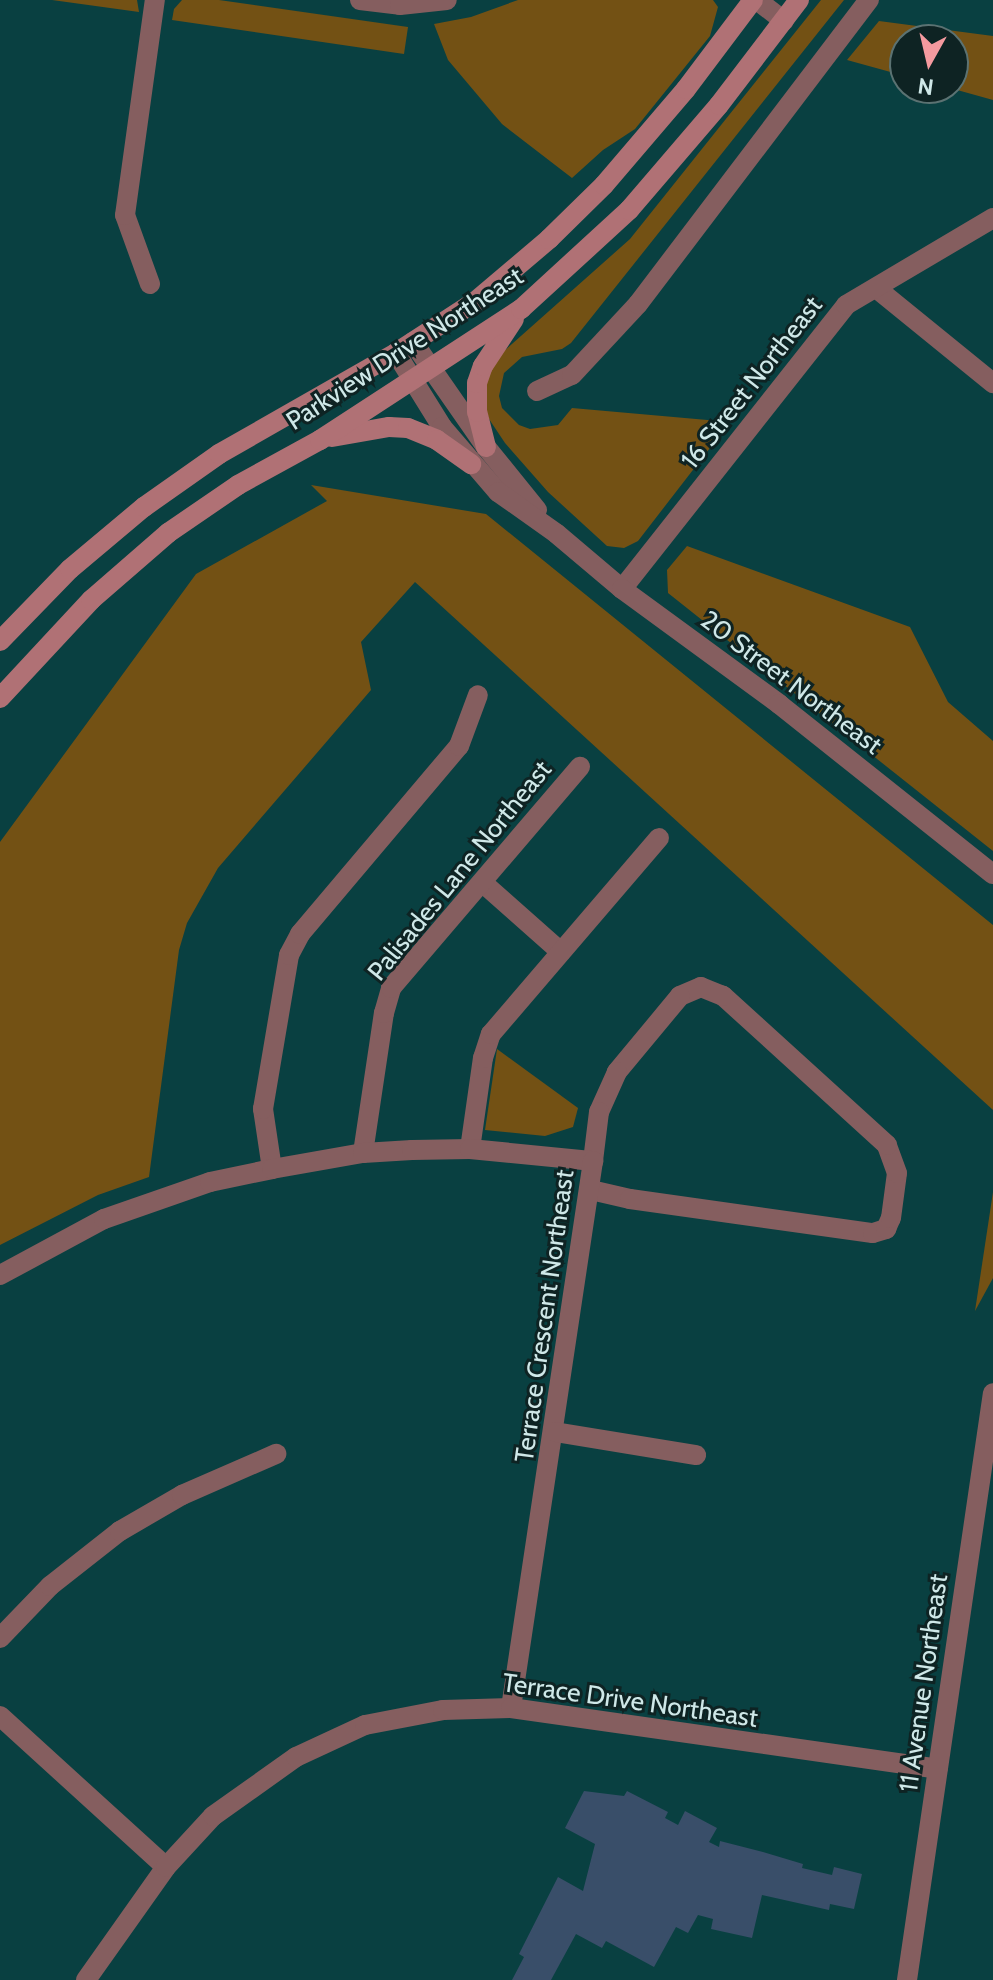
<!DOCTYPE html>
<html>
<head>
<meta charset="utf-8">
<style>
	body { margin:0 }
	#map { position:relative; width:993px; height:1980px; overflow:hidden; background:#094041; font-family:Cabin,sans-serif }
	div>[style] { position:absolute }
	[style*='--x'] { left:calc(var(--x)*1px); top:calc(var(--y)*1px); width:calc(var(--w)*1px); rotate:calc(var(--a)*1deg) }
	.green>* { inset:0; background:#735114 }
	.building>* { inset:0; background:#394e69 }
	.minor>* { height:20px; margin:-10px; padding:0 10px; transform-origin:10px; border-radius:10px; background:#855e5f }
	.tertiary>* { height:20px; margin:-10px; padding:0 10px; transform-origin:10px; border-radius:10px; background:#855e5f }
	.secondary>* { height:20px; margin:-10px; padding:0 10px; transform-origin:10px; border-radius:10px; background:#b07175 }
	span { translate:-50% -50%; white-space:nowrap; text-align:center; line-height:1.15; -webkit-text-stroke:6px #0e2323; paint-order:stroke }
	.street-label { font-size:26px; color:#cfe8e8 }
	.north { position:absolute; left:889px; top:24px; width:80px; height:80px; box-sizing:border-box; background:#0e2323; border:2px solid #5b7272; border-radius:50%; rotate:188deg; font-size:22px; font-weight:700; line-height:32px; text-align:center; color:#cfe8e8 }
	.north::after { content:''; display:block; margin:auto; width:28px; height:36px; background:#f49a9f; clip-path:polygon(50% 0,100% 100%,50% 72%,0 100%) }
</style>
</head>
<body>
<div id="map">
	<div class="green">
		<div style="clip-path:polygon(52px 0,137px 0,139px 12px)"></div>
		<div style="clip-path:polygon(182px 0,219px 0,408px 27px,404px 54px,172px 20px,174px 9px)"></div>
		<div style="clip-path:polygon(518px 0,713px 0,718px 7px,710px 36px,635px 129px,603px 150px,572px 178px,502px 124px,448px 60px,434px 24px,471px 17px)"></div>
		<div style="clip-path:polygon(821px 0,844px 0,571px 343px,562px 349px,522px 357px,504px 373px,499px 396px,502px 408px,519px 425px,530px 429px,558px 425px,572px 408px,730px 422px,638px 541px,624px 548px,607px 546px,548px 492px,505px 443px,489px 419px,483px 399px,485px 380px,494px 360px,630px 239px)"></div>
		<div style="clip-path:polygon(879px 21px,993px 36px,993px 100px,950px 88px,953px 88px,953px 40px,905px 40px,905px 76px,847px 60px)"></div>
		<div style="clip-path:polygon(311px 485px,486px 514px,993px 925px,993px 1110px,415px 582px,361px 642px,371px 690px,218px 868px,187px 923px,179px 950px,149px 1177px,98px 1195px,0 1245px,0 842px,196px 574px,327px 501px)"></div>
		<div style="clip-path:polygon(687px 546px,910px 627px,948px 702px,993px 741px,993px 851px,668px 593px,667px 570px)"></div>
		<div style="clip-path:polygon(497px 1049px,578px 1108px,573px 1127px,545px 1136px,485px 1130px)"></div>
		<div style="clip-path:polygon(993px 1192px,993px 1278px,975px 1311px)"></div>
	</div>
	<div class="building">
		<div style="clip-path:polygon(584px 1791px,624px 1796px,627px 1791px,668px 1812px,665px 1818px,678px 1825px,685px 1811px,717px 1828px,709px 1842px,719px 1847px,720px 1841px,763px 1852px,803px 1864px,802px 1868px,832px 1875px,834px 1867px,862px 1874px,854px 1909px,830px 1904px,829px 1910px,762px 1895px,752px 1938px,711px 1929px,713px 1919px,698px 1915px,688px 1933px,676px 1927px,654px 1967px,606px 1941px,602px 1948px,576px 1934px,551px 1980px,512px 1980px,524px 1957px,519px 1954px,558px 1877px,583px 1891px,595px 1844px,565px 1828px)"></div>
	</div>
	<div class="minor">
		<div style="--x:360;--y:0;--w:40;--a:7.1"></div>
		<div style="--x:400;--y:5;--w:47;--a:-6.1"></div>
		<div style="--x:757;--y:0;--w:34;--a:38"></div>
		<div style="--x:150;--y:284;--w:73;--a:-109.9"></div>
		<div style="--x:125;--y:215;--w:217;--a:-82.1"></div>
		<div style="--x:876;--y:288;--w:151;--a:39.1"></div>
		<div style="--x:537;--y:391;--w:38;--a:-25"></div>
		<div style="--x:572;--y:375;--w:97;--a:-47.1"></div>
		<div style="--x:638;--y:304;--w:382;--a:-52.8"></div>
		<div style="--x:622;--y:589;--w:362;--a:-51.7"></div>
		<div style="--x:846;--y:305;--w:171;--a:-30.6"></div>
		<div style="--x:483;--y:883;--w:104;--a:41.5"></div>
		<div style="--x:470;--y:1149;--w:92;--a:-81.9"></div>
		<div style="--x:483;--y:1058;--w:25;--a:-72"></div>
		<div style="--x:491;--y:1034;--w:258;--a:-49.4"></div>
		<div style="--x:363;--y:1153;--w:142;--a:-81.5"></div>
		<div style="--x:384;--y:1013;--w:26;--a:-74"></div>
		<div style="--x:391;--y:988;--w:291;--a:-49.5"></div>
		<div style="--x:272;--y:1169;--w:61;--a:-98.5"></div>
		<div style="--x:263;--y:1109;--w:156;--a:-80.4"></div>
		<div style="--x:289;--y:955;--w:24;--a:-62"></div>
		<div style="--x:300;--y:934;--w:246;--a:-49.8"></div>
		<div style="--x:459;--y:746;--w:54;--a:-69.6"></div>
		<div style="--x:591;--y:1190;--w:40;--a:13"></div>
		<div style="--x:630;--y:1199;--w:245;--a:8"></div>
		<div style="--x:873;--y:1233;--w:14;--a:-17"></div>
		<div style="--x:886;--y:1229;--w:12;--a:-66"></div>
		<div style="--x:891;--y:1218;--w:45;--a:-82.4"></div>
		<div style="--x:897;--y:1173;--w:30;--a:-110"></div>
		<div style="--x:887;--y:1145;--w:222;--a:-137.7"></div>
		<div style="--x:723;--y:996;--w:24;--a:-158"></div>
		<div style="--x:701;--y:987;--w:23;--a:157"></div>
		<div style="--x:680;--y:996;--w:99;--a:129.7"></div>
		<div style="--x:617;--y:1072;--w:44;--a:114.2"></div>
		<div style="--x:599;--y:1112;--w:49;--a:97"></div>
		<div style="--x:0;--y:1275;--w:118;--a:-28.3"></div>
		<div style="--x:104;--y:1219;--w:112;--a:-19.2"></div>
		<div style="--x:210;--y:1182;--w:63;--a:-11.8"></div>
		<div style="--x:272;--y:1169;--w:92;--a:-10"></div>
		<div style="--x:363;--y:1153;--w:49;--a:-3.5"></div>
		<div style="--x:412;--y:1150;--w:58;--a:-1"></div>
		<div style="--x:470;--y:1149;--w:124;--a:5.6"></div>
		<div style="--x:593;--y:1161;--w:553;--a:98.53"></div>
		<div style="--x:555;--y:1432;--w:143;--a:9.3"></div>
		<div style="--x:0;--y:1638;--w:72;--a:-46.1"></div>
		<div style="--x:50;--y:1586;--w:89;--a:-38.2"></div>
		<div style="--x:120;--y:1531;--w:72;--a:-30.1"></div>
		<div style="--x:182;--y:1495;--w:103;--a:-23.6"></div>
		<div style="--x:0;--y:1716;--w:224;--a:42.3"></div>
		<div style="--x:86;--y:1980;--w:138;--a:-54.7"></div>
		<div style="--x:166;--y:1867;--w:69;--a:-47.3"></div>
		<div style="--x:213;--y:1816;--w:102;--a:-35.4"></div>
		<div style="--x:296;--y:1757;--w:76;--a:-24.9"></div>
		<div style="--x:365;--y:1725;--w:79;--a:-10.9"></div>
		<div style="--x:443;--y:1710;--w:68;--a:-1.7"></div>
		<div style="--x:511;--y:1708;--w:431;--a:8.1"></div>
	</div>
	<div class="tertiary">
		<div style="--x:413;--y:342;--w:128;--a:55.2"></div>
		<div style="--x:486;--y:447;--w:81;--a:51"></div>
		<div style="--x:396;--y:353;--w:87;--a:58.1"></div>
		<div style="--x:442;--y:427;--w:86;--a:49.3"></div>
		<div style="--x:498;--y:492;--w:72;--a:35.4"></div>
		<div style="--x:557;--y:534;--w:85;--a:40.2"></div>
		<div style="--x:622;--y:589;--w:195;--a:36.2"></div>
		<div style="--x:779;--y:704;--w:273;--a:38.5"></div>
		<div style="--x:907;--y:1980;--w:593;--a:-81.67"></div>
	</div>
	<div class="secondary">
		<div style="--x:332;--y:437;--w:58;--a:-10"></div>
		<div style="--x:389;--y:427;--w:19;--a:3"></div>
		<div style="--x:408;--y:428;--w:31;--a:22"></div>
		<div style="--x:437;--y:440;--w:42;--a:35.2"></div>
		<div style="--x:486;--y:447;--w:36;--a:-104"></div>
		<div style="--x:477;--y:412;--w:29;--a:-90"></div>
		<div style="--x:477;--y:383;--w:18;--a:-71"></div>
		<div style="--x:483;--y:366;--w:56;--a:-56.6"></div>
		<div style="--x:0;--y:641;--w:100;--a:-45.8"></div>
		<div style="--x:70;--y:569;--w:97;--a:-40"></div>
		<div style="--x:144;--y:507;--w:92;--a:-35.2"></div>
		<div style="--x:219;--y:454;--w:204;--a:-29.7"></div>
		<div style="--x:396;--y:353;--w:95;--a:-33"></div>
		<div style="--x:476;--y:301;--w:96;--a:-40.3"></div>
		<div style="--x:549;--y:239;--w:77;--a:-44.5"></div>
		<div style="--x:604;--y:185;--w:126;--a:-49.5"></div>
		<div style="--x:686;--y:89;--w:111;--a:-53"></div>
		<div style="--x:0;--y:698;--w:134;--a:-47.1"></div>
		<div style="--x:91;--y:600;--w:102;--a:-41"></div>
		<div style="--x:168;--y:533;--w:85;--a:-34.4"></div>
		<div style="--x:238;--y:485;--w:94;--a:-28.8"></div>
		<div style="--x:320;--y:440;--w:240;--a:-33.1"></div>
		<div style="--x:521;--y:309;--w:147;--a:-42.5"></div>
		<div style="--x:629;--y:210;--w:138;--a:-49.4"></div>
		<div style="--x:719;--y:105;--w:132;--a:-52.7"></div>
	</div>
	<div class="street-label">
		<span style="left:405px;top:349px;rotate:-33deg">Parkview Drive Northeast</span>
		<span style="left:752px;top:383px;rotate:-52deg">16 Street Northeast</span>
		<span style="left:791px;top:683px;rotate:37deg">20 Street Northeast</span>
		<span style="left:460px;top:871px;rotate:-51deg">Palisades Lane Northeast</span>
		<span style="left:545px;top:1316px;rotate:-82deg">Terrace Crescent Northeast</span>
		<span style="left:924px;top:1683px;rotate:-82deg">11 Avenue Northeast</span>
		<span style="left:630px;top:1701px;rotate:8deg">Terrace Drive Northeast</span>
	</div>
	<div class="north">N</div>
</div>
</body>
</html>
